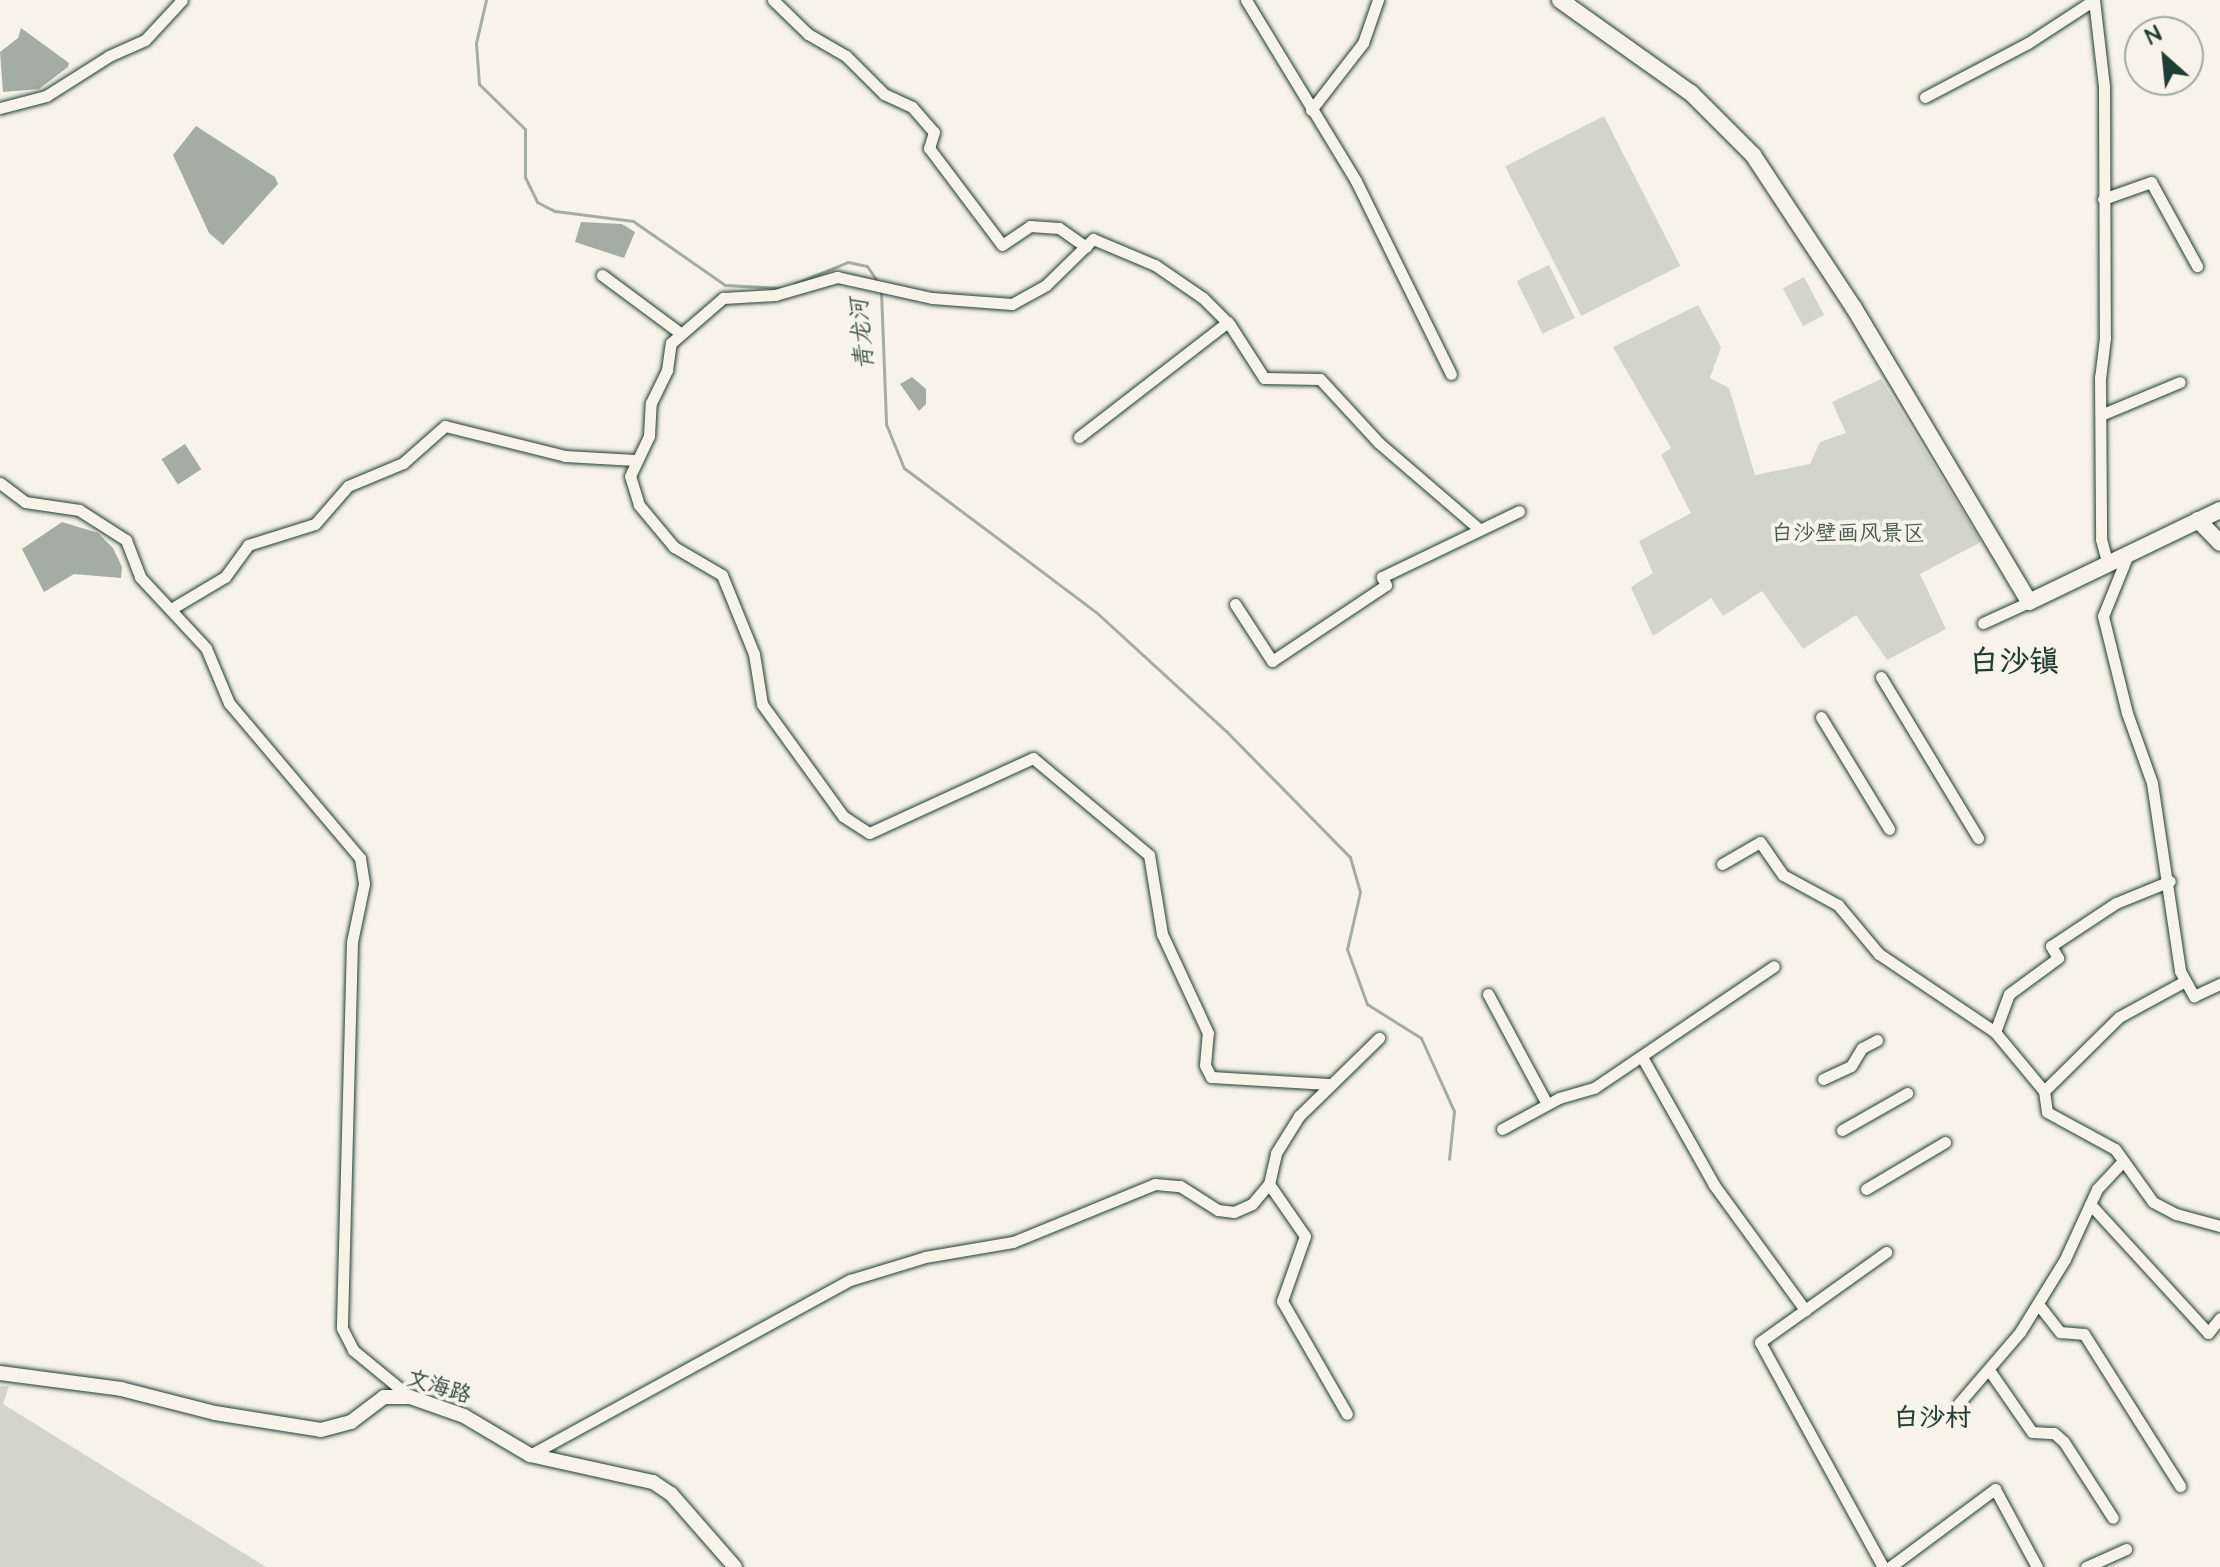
<!DOCTYPE html>
<html>
<head>
<meta charset="utf-8">
<style>
	body { margin:0 }
	#map { position:relative; width:2220px; height:1567px; overflow:hidden; background:#f7f3e8; font-family:"Architects Daughter","LXGW WenKai TC",sans-serif }
	div>[style] { position:absolute }
	[style*='--x'] { left:calc(var(--x)*1px); top:calc(var(--y)*1px); width:calc(var(--w)*1px); rotate:calc(var(--a)*1deg) }
	.green>* { inset:0; background:#d3d5ca; transform-origin:0 0 }
	.water>* { inset:0; background:#a4ada3; transform-origin:0 0 }
	.stream>* { height:3px; margin:-1.5px; padding:0 1.5px; transform-origin:1.5px; border-radius:1.5px; background:#a4ada3 }
	.roads { filter:drop-shadow(0 0 2px #1f3d34) drop-shadow(0 0 2px #1f3d34) }
	.minor>* { height:11px; margin:-5.5px; padding:0 5.5px; transform-origin:5.5px; border-radius:5.5px; background:#f7f3e8 }
	.tertiary>* { height:14px; margin:-7px; padding:0 7px; transform-origin:7px; border-radius:7px; background:#f7f3e8 }
	.secondary>* { height:16px; margin:-8px; padding:0 8px; transform-origin:8px; border-radius:8px; background:#f7f3e8 }
	span { translate:-50% -50%; white-space:nowrap; text-align:center; line-height:1.15; -webkit-text-stroke:8px #f7f3e8; paint-order:stroke }
	.park-label { font-size:22px; color:#435b52 }
	.street-label { font-size:22px; color:#1f3d34 }
	.water-label { font-size:24px; color:#405950; font-style:italic }
	.quarter-label { font-size:26px; color:#1f3d34; font-weight:700 }
	.district-label { font-size:30px; color:#1f3d34; font-weight:700 }
	.north { position:absolute; left:2124px; top:16px; width:80px; height:80px; box-sizing:border-box; background:#f7f3e8; border:2px solid #a1aaa0; border-radius:50%; rotate:333deg; font-size:22px; font-weight:700; line-height:32px; text-align:center; color:#1f3d34 }
	.north::after { content:''; display:block; margin:auto; width:28px; height:36px; background:#1f3d34; clip-path:polygon(50% 0,100% 100%,50% 72%,0 100%) }
</style>
</head>
<body>
<div id="map">
	<div class="green">
		<div style="left:1604px;top:116px;width:168px;height:111px;rotate:63deg"></div>
		<div style="left:1549px;top:265px;width:59px;height:36px;rotate:64deg"></div>
		<div style="left:1804px;top:277px;width:43px;height:24px;rotate:62deg"></div>
		<div style="clip-path:polygon(1698px 305px,1721px 347px,1710px 378px,1729px 388px,1755px 475px,1810px 464px,1820px 442px,1846px 433px,1832px 402px,1881px 379px,1981px 542px,1920px 574px,1946px 629px,1887px 660px,1856px 615px,1803px 649px,1762px 591px,1723px 616px,1711px 598px,1653px 636px,1631px 587px,1653px 573px,1639px 541px,1691px 513px,1661px 455px,1671px 448px,1613px 347px)"></div>
		<div style="clip-path:polygon(0 1386px,9px 1386px,3px 1404px,266px 1567px,0 1567px)"></div>
	</div>
	<div class="water">
		<div style="clip-path:polygon(21px 28px,69px 63px,68px 67px,39px 89px,3px 92px,0 52px,18px 38px)"></div>
		<div style="clip-path:polygon(196px 126px,275px 177px,278px 184px,223px 245px,209px 233px,173px 155px)"></div>
		<div style="clip-path:polygon(581px 222px,622px 224px,635px 232px,624px 258px,575px 242px)"></div>
		<div style="clip-path:polygon(912px 377px,926px 389px,926px 404px,919px 411px,900px 384px)"></div>
		<div style="left:185px;top:444px;width:30px;height:28px;rotate:57deg"></div>
		<div style="clip-path:polygon(62px 522px,98px 533px,113px 548px,122px 567px,121px 578px,74px 574px,44px 592px,22px 549px)"></div>
	</div>
	<div class="stream">
		<div style="--x:486;--y:0;--w:44;--a:103.1"></div>
		<div style="--x:476;--y:43;--w:41;--a:85.8"></div>
		<div style="--x:479;--y:84;--w:64;--a:44.4"></div>
		<div style="--x:525;--y:129;--w:48;--a:90"></div>
		<div style="--x:525;--y:177;--w:28;--a:64"></div>
		<div style="--x:537;--y:202;--w:20;--a:27"></div>
		<div style="--x:555;--y:211;--w:79;--a:7.3"></div>
		<div style="--x:633;--y:221;--w:112;--a:34.8"></div>
		<div style="--x:725;--y:285;--w:55;--a:3.1"></div>
		<div style="--x:794;--y:284;--w:58;--a:-22.2"></div>
		<div style="--x:848;--y:262;--w:19;--a:12"></div>
		<div style="--x:867;--y:266;--w:22;--a:56"></div>
		<div style="--x:881;--y:291;--w:133;--a:87.8"></div>
		<div style="--x:886;--y:424;--w:48;--a:67.8"></div>
		<div style="--x:904;--y:468;--w:240;--a:36.9"></div>
		<div style="--x:1096;--y:612;--w:179;--a:42.5"></div>
		<div style="--x:1228;--y:733;--w:174;--a:45.5"></div>
		<div style="--x:1350;--y:857;--w:36;--a:74"></div>
		<div style="--x:1360;--y:892;--w:58;--a:102.8"></div>
		<div style="--x:1347;--y:949;--w:59;--a:70"></div>
		<div style="--x:1367;--y:1004;--w:64;--a:32.2"></div>
		<div style="--x:1421;--y:1038;--w:80;--a:65.7"></div>
		<div style="--x:1454;--y:1111;--w:48;--a:95.9"></div>
	</div>
	<div class="roads">
		<div class="minor">
			<div style="--x:773;--y:0;--w:49;--a:44.2"></div>
			<div style="--x:808;--y:34;--w:44;--a:30.1"></div>
			<div style="--x:846;--y:56;--w:54;--a:45"></div>
			<div style="--x:884;--y:94;--w:31;--a:25"></div>
			<div style="--x:912;--y:107;--w:33;--a:49"></div>
			<div style="--x:934;--y:132;--w:17;--a:107"></div>
			<div style="--x:929;--y:148;--w:121;--a:53"></div>
			<div style="--x:1002;--y:245;--w:34;--a:-34"></div>
			<div style="--x:1030;--y:226;--w:29;--a:4"></div>
			<div style="--x:1059;--y:228;--w:33;--a:35"></div>
			<div style="--x:1246;--y:0;--w:212;--a:58.7"></div>
			<div style="--x:1356;--y:181;--w:215;--a:63.8"></div>
			<div style="--x:2094;--y:0;--w:87;--a:83.4"></div>
			<div style="--x:2104;--y:86;--w:252;--a:89.8"></div>
			<div style="--x:2105;--y:338;--w:39;--a:97"></div>
			<div style="--x:2100;--y:377;--w:162;--a:89.6"></div>
			<div style="--x:2101;--y:539;--w:24;--a:75"></div>
			<div style="--x:1925;--y:97;--w:116;--a:-27.7"></div>
			<div style="--x:2028;--y:43;--w:79;--a:-33.1"></div>
			<div style="--x:0;--y:108;--w:48;--a:-14.6"></div>
			<div style="--x:46;--y:96;--w:75;--a:-32.4"></div>
			<div style="--x:109;--y:56;--w:39;--a:-24"></div>
			<div style="--x:145;--y:40;--w:54;--a:-47.2"></div>
			<div style="--x:1311;--y:110;--w:85;--a:-52.2"></div>
			<div style="--x:1363;--y:43;--w:46;--a:-70.8"></div>
			<div style="--x:2103;--y:199;--w:51;--a:-19.5"></div>
			<div style="--x:2151;--y:182;--w:96;--a:61.3"></div>
			<div style="--x:602;--y:275;--w:97;--a:36.6"></div>
			<div style="--x:2103;--y:414;--w:83;--a:-22.6"></div>
			<div style="--x:1079;--y:437;--w:188;--a:-37.7"></div>
			<div style="--x:0;--y:483;--w:31;--a:37"></div>
			<div style="--x:25;--y:502;--w:55;--a:8.4"></div>
			<div style="--x:79;--y:510;--w:56;--a:32.6"></div>
			<div style="--x:126;--y:540;--w:40;--a:69"></div>
			<div style="--x:140;--y:577;--w:97;--a:47.1"></div>
			<div style="--x:206;--y:648;--w:60;--a:67.3"></div>
			<div style="--x:229;--y:703;--w:203;--a:49.8"></div>
			<div style="--x:360;--y:858;--w:26;--a:81"></div>
			<div style="--x:364;--y:884;--w:59;--a:101.7"></div>
			<div style="--x:352;--y:942;--w:386;--a:91.5"></div>
			<div style="--x:342;--y:1328;--w:25;--a:63"></div>
			<div style="--x:353;--y:1350;--w:72;--a:39.4"></div>
			<div style="--x:2129;--y:552;--w:69;--a:112.1"></div>
			<div style="--x:2103;--y:616;--w:100;--a:76.1"></div>
			<div style="--x:2127;--y:713;--w:74;--a:70.3"></div>
			<div style="--x:2152;--y:783;--w:190;--a:81.5"></div>
			<div style="--x:2180;--y:971;--w:29;--a:61"></div>
			<div style="--x:2194;--y:996;--w:29;--a:-25"></div>
			<div style="--x:1235;--y:604;--w:68;--a:57"></div>
			<div style="--x:1272;--y:661;--w:137;--a:-33.7"></div>
			<div style="--x:1386;--y:585;--w:9;--a:-117"></div>
			<div style="--x:1382;--y:577;--w:152;--a:-25.7"></div>
			<div style="--x:171;--y:609;--w:63;--a:-30.7"></div>
			<div style="--x:225;--y:577;--w:39;--a:-54"></div>
			<div style="--x:248;--y:545;--w:70;--a:-17.4"></div>
			<div style="--x:315;--y:524;--w:50;--a:-49"></div>
			<div style="--x:348;--y:486;--w:60;--a:-22.7"></div>
			<div style="--x:403;--y:463;--w:56;--a:-41.4"></div>
			<div style="--x:445;--y:426;--w:124;--a:14"></div>
			<div style="--x:565;--y:456;--w:70;--a:3.3"></div>
			<div style="--x:1983;--y:623;--w:51;--a:-24.5"></div>
			<div style="--x:1881;--y:677;--w:188;--a:58.9"></div>
			<div style="--x:1821;--y:717;--w:131;--a:58.7"></div>
			<div style="--x:1722;--y:864;--w:44;--a:-30.1"></div>
			<div style="--x:1760;--y:842;--w:40;--a:55.1"></div>
			<div style="--x:1783;--y:875;--w:63;--a:28.6"></div>
			<div style="--x:1838;--y:905;--w:64;--a:50.1"></div>
			<div style="--x:1879;--y:954;--w:140;--a:33.9"></div>
			<div style="--x:1995;--y:1032;--w:77;--a:50.3"></div>
			<div style="--x:2044;--y:1091;--w:21;--a:82"></div>
			<div style="--x:2047;--y:1112;--w:77;--a:28.6"></div>
			<div style="--x:2115;--y:1149;--w:65;--a:54.4"></div>
			<div style="--x:2153;--y:1202;--w:26;--a:28"></div>
			<div style="--x:2176;--y:1214;--w:46;--a:15.3"></div>
			<div style="--x:1488;--y:994;--w:125;--a:61.8"></div>
			<div style="--x:1995;--y:1032;--w:40;--a:-69.8"></div>
			<div style="--x:2009;--y:994;--w:61;--a:-36.3"></div>
			<div style="--x:2058;--y:958;--w:14;--a:-120"></div>
			<div style="--x:2051;--y:946;--w:78;--a:-33.5"></div>
			<div style="--x:2116;--y:903;--w:58;--a:-22.2"></div>
			<div style="--x:1642;--y:1057;--w:147;--a:60.6"></div>
			<div style="--x:1714;--y:1185;--w:155;--a:53.9"></div>
			<div style="--x:1823;--y:1079;--w:31;--a:-25"></div>
			<div style="--x:1851;--y:1066;--w:21;--a:-59"></div>
			<div style="--x:1862;--y:1048;--w:17;--a:-28"></div>
			<div style="--x:1328;--y:1084;--w:117;--a:-176.6"></div>
			<div style="--x:1211;--y:1077;--w:13;--a:-117"></div>
			<div style="--x:1205;--y:1065;--w:32;--a:-85"></div>
			<div style="--x:1208;--y:1033;--w:109;--a:-114.9"></div>
			<div style="--x:1162;--y:934;--w:80;--a:-99.3"></div>
			<div style="--x:1149;--y:855;--w:151;--a:-140.1"></div>
			<div style="--x:1033;--y:758;--w:180;--a:155.4"></div>
			<div style="--x:869;--y:833;--w:31;--a:-147"></div>
			<div style="--x:843;--y:816;--w:138;--a:-125.9"></div>
			<div style="--x:762;--y:704;--w:51;--a:-99.1"></div>
			<div style="--x:754;--y:654;--w:85;--a:-112.1"></div>
			<div style="--x:722;--y:575;--w:56;--a:-149.7"></div>
			<div style="--x:674;--y:547;--w:55;--a:-129.8"></div>
			<div style="--x:639;--y:505;--w:30;--a:-107"></div>
			<div style="--x:630;--y:476;--w:44;--a:-64.6"></div>
			<div style="--x:649;--y:436;--w:33;--a:-87"></div>
			<div style="--x:651;--y:403;--w:37;--a:-64"></div>
			<div style="--x:667;--y:370;--w:27;--a:-82"></div>
			<div style="--x:671;--y:343;--w:69;--a:-40.9"></div>
			<div style="--x:723;--y:298;--w:52;--a:-3.3"></div>
			<div style="--x:775;--y:295;--w:65;--a:-16.2"></div>
			<div style="--x:837;--y:277;--w:97;--a:12.5"></div>
			<div style="--x:932;--y:298;--w:80;--a:4.3"></div>
			<div style="--x:1012;--y:304;--w:39;--a:-29"></div>
			<div style="--x:1046;--y:285;--w:66;--a:-44.4"></div>
			<div style="--x:1093;--y:239;--w:67;--a:22.8"></div>
			<div style="--x:1155;--y:265;--w:58;--a:34.5"></div>
			<div style="--x:1203;--y:298;--w:38;--a:45"></div>
			<div style="--x:1230;--y:325;--w:63;--a:57.3"></div>
			<div style="--x:1264;--y:378;--w:56;--a:1"></div>
			<div style="--x:1320;--y:379;--w:87;--a:47.3"></div>
			<div style="--x:1379;--y:443;--w:132;--a:40.7"></div>
			<div style="--x:2044;--y:1091;--w:105;--a:-44.6"></div>
			<div style="--x:2119;--y:1017;--w:75;--a:-28.6"></div>
			<div style="--x:1502;--y:1129;--w:65;--a:-28.5"></div>
			<div style="--x:1559;--y:1098;--w:36;--a:-16"></div>
			<div style="--x:1594;--y:1088;--w:217;--a:-34.1"></div>
			<div style="--x:1842;--y:1130;--w:75;--a:-29.6"></div>
			<div style="--x:1269;--y:1184;--w:63;--a:55.3"></div>
			<div style="--x:1305;--y:1236;--w:69;--a:109.5"></div>
			<div style="--x:1282;--y:1301;--w:130;--a:60.1"></div>
			<div style="--x:1866;--y:1189;--w:92;--a:-30.7"></div>
			<div style="--x:2090;--y:1204;--w:175;--a:47.5"></div>
			<div style="--x:2208;--y:1333;--w:19;--a:-51"></div>
			<div style="--x:2038;--y:1304;--w:36;--a:52"></div>
			<div style="--x:2060;--y:1332;--w:24;--a:5"></div>
			<div style="--x:2084;--y:1334;--w:180;--a:57.7"></div>
			<div style="--x:1989;--y:1370;--w:75;--a:55.3"></div>
			<div style="--x:2032;--y:1432;--w:22;--a:3"></div>
			<div style="--x:2054;--y:1433;--w:13;--a:42"></div>
			<div style="--x:2064;--y:1442;--w:90;--a:57.2"></div>
			<div style="--x:1959;--y:1403;--w:94;--a:-49.3"></div>
			<div style="--x:2020;--y:1332;--w:86;--a:-58.3"></div>
			<div style="--x:2065;--y:1259;--w:77;--a:-65.4"></div>
			<div style="--x:2097;--y:1189;--w:38;--a:-47"></div>
			<div style="--x:530;--y:1455;--w:365;--a:-28.7"></div>
			<div style="--x:850;--y:1280;--w:78;--a:-17"></div>
			<div style="--x:925;--y:1257;--w:89;--a:-9.7"></div>
			<div style="--x:1013;--y:1242;--w:153;--a:-22.2"></div>
			<div style="--x:1155;--y:1184;--w:25;--a:5"></div>
			<div style="--x:1180;--y:1186;--w:45;--a:32.3"></div>
			<div style="--x:1218;--y:1210;--w:16;--a:7"></div>
			<div style="--x:1234;--y:1212;--w:20;--a:-24"></div>
			<div style="--x:1252;--y:1204;--w:26;--a:-50"></div>
			<div style="--x:1269;--y:1184;--w:32;--a:-77"></div>
			<div style="--x:1276;--y:1153;--w:44;--a:-58.1"></div>
			<div style="--x:1299;--y:1116;--w:112;--a:-44.3"></div>
			<div style="--x:1883;--y:1567;--w:256;--a:-118.7"></div>
			<div style="--x:1760;--y:1342;--w:155;--a:-35.5"></div>
			<div style="--x:1890;--y:1567;--w:131;--a:-36.6"></div>
			<div style="--x:1995;--y:1489;--w:89;--a:61.7"></div>
			<div style="--x:2086;--y:1567;--w:44;--a:-24.2"></div>
		</div>
		<div class="tertiary">
			<div style="--x:0;--y:1373;--w:122;--a:7.5"></div>
			<div style="--x:121;--y:1389;--w:97;--a:14.3"></div>
			<div style="--x:215;--y:1413;--w:107;--a:9.1"></div>
			<div style="--x:321;--y:1430;--w:31;--a:-15"></div>
			<div style="--x:351;--y:1422;--w:41;--a:-37.1"></div>
			<div style="--x:384;--y:1397;--w:26;--a:0"></div>
			<div style="--x:410;--y:1397;--w:57;--a:19.4"></div>
			<div style="--x:464;--y:1416;--w:77;--a:30.6"></div>
			<div style="--x:530;--y:1455;--w:126;--a:12.4"></div>
			<div style="--x:653;--y:1482;--w:22;--a:34"></div>
			<div style="--x:671;--y:1494;--w:97;--a:48.8"></div>
		</div>
		<div class="secondary">
			<div style="--x:1560;--y:0;--w:161;--a:35.4"></div>
			<div style="--x:1691;--y:93;--w:88;--a:45"></div>
			<div style="--x:1753;--y:155;--w:183;--a:56.6"></div>
			<div style="--x:1854;--y:308;--w:342;--a:59.2"></div>
			<div style="--x:2029;--y:602;--w:212;--a:-25.7"></div>
			<div style="--x:2198;--y:520;--w:32;--a:46"></div>
		</div>
	</div>
	<div class="park-label">
		<span style="left:1848px;top:534px">白沙壁画风景区</span>
	</div>
	<div class="street-label">
		<span style="left:439px;top:1387px;rotate:17deg">文海路</span>
	</div>
	<div class="water-label">
		<span style="left:863px;top:334px;rotate:-95deg">青龙河</span>
	</div>
	<div class="quarter-label">
		<span style="left:1932px;top:1419px">白沙村</span>
	</div>
	<div class="district-label">
		<span style="left:2014px;top:662px">白沙镇</span>
	</div>
	<div class="north">N</div>
</div>
</body>
</html>
